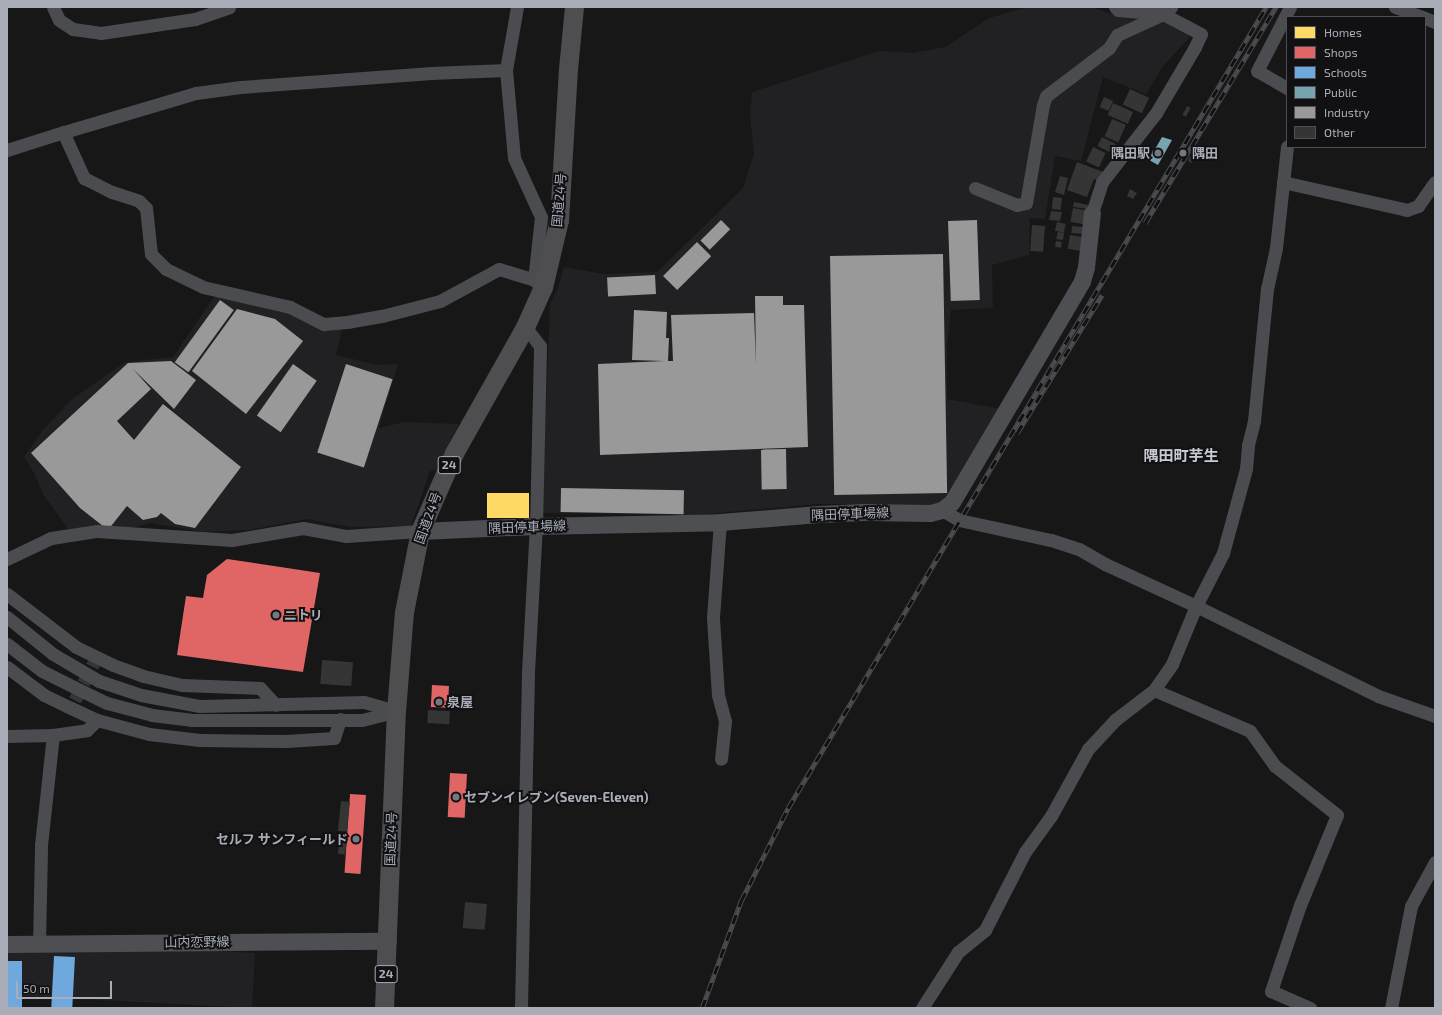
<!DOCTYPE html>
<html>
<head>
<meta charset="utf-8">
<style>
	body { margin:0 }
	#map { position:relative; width:1442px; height:1015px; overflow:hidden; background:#171717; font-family:"Exo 2","Noto Sans JP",sans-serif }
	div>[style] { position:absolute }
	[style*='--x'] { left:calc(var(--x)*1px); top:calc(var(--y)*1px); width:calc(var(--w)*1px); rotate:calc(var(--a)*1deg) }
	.built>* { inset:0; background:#212123; transform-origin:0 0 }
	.homes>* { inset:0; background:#ffd966; transform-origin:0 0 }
	.shops>* { inset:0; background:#e06666; transform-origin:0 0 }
	.schools>* { inset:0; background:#6fa8dc; transform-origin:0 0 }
	.public>* { inset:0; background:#76a5af }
	.industry>* { inset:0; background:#999; transform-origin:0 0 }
	.building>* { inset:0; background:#353536; transform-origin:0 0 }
	.minor-tunnel>* { height:13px; margin-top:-6.5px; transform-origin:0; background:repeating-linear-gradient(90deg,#343537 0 13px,transparent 0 19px) }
	.minor>* { height:13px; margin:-6.5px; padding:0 6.5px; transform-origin:6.5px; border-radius:6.5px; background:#4b4c50 }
	.major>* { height:17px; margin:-8.5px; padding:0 8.5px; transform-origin:8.5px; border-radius:8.5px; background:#4d4f52 }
	.highway>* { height:19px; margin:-9.5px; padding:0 9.5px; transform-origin:9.5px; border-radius:9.5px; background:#4e4e51 }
	.rail>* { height:4.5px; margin-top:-2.25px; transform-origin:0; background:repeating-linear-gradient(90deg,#111113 0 9px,#4b4c4f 0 18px); box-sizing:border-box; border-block:1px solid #4b4c4f }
	.dots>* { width:11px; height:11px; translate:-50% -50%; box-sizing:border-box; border:2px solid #111113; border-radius:50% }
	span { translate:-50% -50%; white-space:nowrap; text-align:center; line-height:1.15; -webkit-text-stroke:4px #111113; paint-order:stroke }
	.shield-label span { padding:1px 3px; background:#111113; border:1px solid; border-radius:3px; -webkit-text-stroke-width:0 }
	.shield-label { font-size:12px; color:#a8adb8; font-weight:700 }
	.poi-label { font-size:13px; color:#a8adb8; font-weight:700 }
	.right { translate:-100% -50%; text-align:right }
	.left { translate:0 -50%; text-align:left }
	.street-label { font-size:13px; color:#a8adb8 }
	.quarter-label { font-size:15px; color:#c9ccd4; font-weight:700 }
	.frame { position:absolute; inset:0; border:8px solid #a8adb8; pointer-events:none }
	.legend { position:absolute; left:1286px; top:16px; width:140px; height:132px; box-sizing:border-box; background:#111113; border:1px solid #4d4f55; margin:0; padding:5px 7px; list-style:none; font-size:12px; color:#a8adb8 }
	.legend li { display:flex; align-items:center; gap:8px; height:20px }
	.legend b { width:20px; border:1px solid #4d4f55 }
	.scale { position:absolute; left:16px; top:981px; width:96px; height:18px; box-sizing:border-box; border:2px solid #a8adb8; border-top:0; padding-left:5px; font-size:12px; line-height:14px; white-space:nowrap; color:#a8adb8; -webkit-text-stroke:3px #111113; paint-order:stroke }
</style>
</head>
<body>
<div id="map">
	<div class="built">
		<div style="clip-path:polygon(1028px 7px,1091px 7px,1119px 16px,1151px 15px,1185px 31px,1190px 37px,1163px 66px,1146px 94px,1103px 77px,1081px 161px,1055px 156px,1045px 219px,1030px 218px,1029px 255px,992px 265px,993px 308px,951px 310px,947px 345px,947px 399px,1001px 409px,947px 502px,939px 506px,818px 504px,695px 515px,542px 513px,550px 304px,558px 288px,564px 267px,604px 274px,657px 272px,743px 188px,754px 154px,750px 115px,752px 92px,879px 51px,912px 53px,946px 47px,989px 18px)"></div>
		<div style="clip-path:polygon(216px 294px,275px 308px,342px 329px,336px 355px,378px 365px,398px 364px,379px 428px,404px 422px,459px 424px,436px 470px,430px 471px,411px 526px,351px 527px,307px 519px,248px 530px,204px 532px,150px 523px,112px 533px,68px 529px,43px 494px,34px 473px,24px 457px,42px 431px,71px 400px,125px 362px,173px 357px)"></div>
		<div style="left:255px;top:953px;width:55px;height:248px;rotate:93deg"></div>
	</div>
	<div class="homes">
		<div style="left:529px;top:493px;width:25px;height:42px;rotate:90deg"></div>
	</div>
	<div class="shops">
		<div style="clip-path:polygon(227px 559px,320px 573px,303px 672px,177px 655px,186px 596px,203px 598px,207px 575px)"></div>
		<div style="left:432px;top:685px;width:17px;height:22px;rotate:3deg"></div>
		<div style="left:450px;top:773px;width:17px;height:44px;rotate:3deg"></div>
		<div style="left:350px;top:794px;width:16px;height:79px;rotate:4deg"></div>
	</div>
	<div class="schools">
		<div style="left:54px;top:956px;width:21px;height:52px;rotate:3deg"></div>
		<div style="left:7px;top:961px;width:15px;height:47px"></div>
	</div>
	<div class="public">
		<div style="clip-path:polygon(1162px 137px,1172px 140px,1158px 165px,1149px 160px,1153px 150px,1154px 151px)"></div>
	</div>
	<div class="industry">
		<div style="left:721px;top:220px;width:13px;height:29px;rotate:45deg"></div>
		<div style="left:977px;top:220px;width:80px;height:29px;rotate:88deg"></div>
		<div style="left:697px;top:242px;width:20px;height:48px;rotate:45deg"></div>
		<div style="left:943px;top:254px;width:239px;height:113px;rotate:89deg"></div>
		<div style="left:655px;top:275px;width:19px;height:48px;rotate:87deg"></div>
		<div style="clip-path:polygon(755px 296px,783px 296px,783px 305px,804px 305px,808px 447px,600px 455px,598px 364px,664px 361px,632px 360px,634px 310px,667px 312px,666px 338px,669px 338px,668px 361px,673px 361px,671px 315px,754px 313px,756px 364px)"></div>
		<div style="left:220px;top:300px;width:17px;height:77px;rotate:36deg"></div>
		<div style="clip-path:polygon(237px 309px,275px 319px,303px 341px,246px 414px,192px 371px)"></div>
		<div style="clip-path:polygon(171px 361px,196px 380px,174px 409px,133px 369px,151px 389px,117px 421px,134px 440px,163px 404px,241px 467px,195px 528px,175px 524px,161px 513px,157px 517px,143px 520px,127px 506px,108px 530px,80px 508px,31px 453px,128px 363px)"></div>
		<div style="left:293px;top:364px;width:29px;height:63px;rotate:35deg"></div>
		<div style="left:346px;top:364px;width:49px;height:93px;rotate:18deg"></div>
		<div style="left:786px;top:449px;width:40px;height:25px;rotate:89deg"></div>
		<div style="left:561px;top:488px;width:123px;height:24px;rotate:1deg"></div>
	</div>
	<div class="building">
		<div style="left:1130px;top:89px;width:21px;height:17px;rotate:25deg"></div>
		<div style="left:1104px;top:97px;width:10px;height:11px;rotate:24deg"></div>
		<div style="left:1113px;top:103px;width:22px;height:13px;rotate:24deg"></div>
		<div style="left:1187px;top:106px;width:4px;height:10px;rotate:27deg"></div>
		<div style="left:1112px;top:119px;width:15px;height:19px;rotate:23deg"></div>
		<div style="left:1102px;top:137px;width:16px;height:10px;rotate:27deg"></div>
		<div style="left:1093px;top:147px;width:14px;height:16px;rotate:25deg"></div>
		<div style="left:1195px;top:150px;width:4px;height:13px;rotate:34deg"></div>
		<div style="clip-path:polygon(1077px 162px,1103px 172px,1100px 181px,1094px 179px,1087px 197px,1067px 190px)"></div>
		<div style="clip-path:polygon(1060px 176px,1068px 178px,1064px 195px,1055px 192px)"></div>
		<div style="clip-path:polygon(1130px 189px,1137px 193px,1133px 199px,1127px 196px)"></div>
		<div style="left:1053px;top:197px;width:9px;height:12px;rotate:6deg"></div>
		<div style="clip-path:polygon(1074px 202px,1088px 205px,1088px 209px,1073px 207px)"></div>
		<div style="left:1073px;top:208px;width:15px;height:14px;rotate:11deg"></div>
		<div style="clip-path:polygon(1051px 211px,1062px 212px,1060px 221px,1049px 220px)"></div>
		<div style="left:1057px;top:222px;width:9px;height:9px;rotate:13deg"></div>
		<div style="left:1032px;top:225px;width:13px;height:26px;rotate:4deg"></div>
		<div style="left:1072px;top:226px;width:12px;height:7px;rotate:5deg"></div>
		<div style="clip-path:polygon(1058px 232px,1064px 233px,1063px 240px,1056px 239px)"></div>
		<div style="left:1070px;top:235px;width:13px;height:14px;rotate:9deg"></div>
		<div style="left:1056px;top:241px;width:6px;height:6px;rotate:9deg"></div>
		<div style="left:322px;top:660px;width:31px;height:24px;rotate:4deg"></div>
		<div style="left:428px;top:710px;width:22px;height:13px;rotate:3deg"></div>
		<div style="left:341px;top:801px;width:9px;height:30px;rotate:6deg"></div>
		<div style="left:340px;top:839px;width:7px;height:15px;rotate:8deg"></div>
		<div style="left:465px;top:902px;width:22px;height:26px;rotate:5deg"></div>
	</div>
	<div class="minor-tunnel">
		<div style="--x:75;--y:700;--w:44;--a:-62.9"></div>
	</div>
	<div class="minor">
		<div style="--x:53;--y:7;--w:14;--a:65"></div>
		<div style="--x:59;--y:20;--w:17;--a:33"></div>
		<div style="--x:73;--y:29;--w:28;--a:8"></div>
		<div style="--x:101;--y:33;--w:95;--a:-8.5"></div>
		<div style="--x:195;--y:19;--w:36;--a:-19"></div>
		<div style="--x:517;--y:7;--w:64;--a:99.9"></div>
		<div style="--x:506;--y:70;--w:88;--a:84.8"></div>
		<div style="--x:514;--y:158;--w:65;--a:65.4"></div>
		<div style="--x:541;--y:217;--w:63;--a:96.3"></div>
		<div style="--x:534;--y:280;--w:8;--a:40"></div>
		<div style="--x:1395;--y:7;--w:30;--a:20"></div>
		<div style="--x:1425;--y:18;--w:11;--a:22"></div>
		<div style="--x:1287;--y:88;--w:34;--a:-150"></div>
		<div style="--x:1257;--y:71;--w:72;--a:-62.7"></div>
		<div style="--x:63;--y:132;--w:51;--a:65.5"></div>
		<div style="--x:84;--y:178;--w:31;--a:27"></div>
		<div style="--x:112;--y:192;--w:28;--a:18"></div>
		<div style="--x:139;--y:201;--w:10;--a:45"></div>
		<div style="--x:146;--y:208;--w:46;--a:83.8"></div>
		<div style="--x:151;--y:254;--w:21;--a:45"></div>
		<div style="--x:166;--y:269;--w:41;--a:25.9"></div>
		<div style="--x:203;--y:287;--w:89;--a:12.9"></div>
		<div style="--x:290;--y:307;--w:38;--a:27"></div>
		<div style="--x:324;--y:324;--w:23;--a:-5"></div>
		<div style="--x:347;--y:322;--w:36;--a:-10"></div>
		<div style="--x:382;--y:316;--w:60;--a:-14.5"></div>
		<div style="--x:440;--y:301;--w:67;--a:-28.5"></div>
		<div style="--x:499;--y:269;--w:37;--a:17"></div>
		<div style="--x:7;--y:150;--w:49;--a:-17.7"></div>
		<div style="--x:54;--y:135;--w:148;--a:-16.5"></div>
		<div style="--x:196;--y:93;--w:45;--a:-7.6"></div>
		<div style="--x:241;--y:87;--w:191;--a:-4.2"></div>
		<div style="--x:431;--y:73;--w:75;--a:-2.3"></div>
		<div style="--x:1283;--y:182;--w:127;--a:12.7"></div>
		<div style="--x:1407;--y:210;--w:12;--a:-20"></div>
		<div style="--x:1418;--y:206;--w:29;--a:-55"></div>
		<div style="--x:975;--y:188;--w:45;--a:22"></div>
		<div style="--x:1017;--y:205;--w:9;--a:-13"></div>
		<div style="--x:1026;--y:203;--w:99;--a:-80.2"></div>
		<div style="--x:1043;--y:105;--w:9;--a:-72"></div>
		<div style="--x:1046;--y:96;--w:79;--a:-37.3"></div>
		<div style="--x:1109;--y:48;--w:15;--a:-58"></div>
		<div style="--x:1117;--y:35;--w:51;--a:-24.5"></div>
		<div style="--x:1163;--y:14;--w:11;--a:-41"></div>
		<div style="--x:1092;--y:213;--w:33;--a:-72"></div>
		<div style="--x:1102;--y:182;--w:88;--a:-52"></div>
		<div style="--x:1156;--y:113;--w:77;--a:-59.4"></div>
		<div style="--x:1195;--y:47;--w:14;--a:-65"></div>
		<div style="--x:1201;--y:34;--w:43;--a:-152.2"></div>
		<div style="--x:1163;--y:14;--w:45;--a:-174.9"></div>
		<div style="--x:1118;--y:10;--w:4;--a:-135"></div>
		<div style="--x:942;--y:510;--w:20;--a:30"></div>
		<div style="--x:959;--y:520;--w:94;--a:12.3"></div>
		<div style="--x:1051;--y:540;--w:29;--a:18"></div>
		<div style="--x:1079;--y:549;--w:30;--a:30"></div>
		<div style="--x:1105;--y:564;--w:100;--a:24.8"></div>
		<div style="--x:1196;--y:606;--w:203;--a:26.3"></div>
		<div style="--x:1378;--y:696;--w:60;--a:19.3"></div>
		<div style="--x:720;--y:522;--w:96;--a:94.2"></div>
		<div style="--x:713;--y:618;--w:77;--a:86.3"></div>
		<div style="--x:718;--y:695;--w:27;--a:75"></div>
		<div style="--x:725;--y:721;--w:38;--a:96"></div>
		<div style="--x:7;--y:559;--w:49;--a:-25.5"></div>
		<div style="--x:51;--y:538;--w:47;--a:-8.7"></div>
		<div style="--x:97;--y:531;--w:135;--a:3.8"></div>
		<div style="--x:232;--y:540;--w:72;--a:-9.6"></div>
		<div style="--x:303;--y:528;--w:44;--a:10.5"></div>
		<div style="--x:346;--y:536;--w:74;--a:-3.9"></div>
		<div style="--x:7;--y:594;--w:87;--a:37.5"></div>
		<div style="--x:76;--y:647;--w:41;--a:25.9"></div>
		<div style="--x:113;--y:665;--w:32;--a:20"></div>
		<div style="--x:143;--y:676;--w:40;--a:13"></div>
		<div style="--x:182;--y:685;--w:78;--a:2.2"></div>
		<div style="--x:260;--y:688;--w:23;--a:47"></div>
		<div style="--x:7;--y:617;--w:59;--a:38.8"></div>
		<div style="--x:53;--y:654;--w:53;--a:30.4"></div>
		<div style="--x:99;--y:681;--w:44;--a:18.4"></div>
		<div style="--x:141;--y:695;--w:60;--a:10.6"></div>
		<div style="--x:200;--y:706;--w:164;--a:-1.4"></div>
		<div style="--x:364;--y:702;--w:33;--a:16"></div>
		<div style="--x:7;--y:644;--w:44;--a:37.6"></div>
		<div style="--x:42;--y:671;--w:47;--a:26.6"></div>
		<div style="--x:84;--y:692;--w:25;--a:26"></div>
		<div style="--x:107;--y:703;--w:47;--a:14.9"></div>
		<div style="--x:152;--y:715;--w:39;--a:7"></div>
		<div style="--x:191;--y:720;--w:171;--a:0"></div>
		<div style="--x:362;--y:720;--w:33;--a:-14"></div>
		<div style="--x:7;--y:667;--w:46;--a:37.1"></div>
		<div style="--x:44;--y:695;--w:30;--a:26"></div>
		<div style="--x:71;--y:708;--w:29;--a:25"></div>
		<div style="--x:97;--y:720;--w:54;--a:15.1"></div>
		<div style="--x:149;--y:734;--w:51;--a:6.7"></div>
		<div style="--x:200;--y:740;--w:86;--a:0.7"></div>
		<div style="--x:286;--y:741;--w:48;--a:-3.6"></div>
		<div style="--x:334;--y:738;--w:20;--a:-72"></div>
		<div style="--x:1154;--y:690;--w:104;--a:23.1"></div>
		<div style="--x:1250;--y:731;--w:43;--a:54.5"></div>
		<div style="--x:1275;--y:766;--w:79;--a:38.3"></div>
		<div style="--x:1337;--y:815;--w:97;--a:112.3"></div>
		<div style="--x:1300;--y:905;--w:91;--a:108.6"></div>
		<div style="--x:1271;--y:991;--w:43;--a:23.6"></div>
		<div style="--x:7;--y:736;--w:46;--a:-1.2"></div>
		<div style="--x:53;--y:735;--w:34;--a:-8"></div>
		<div style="--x:87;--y:730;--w:14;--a:-45"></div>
		<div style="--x:39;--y:944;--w:99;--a:-88.8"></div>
		<div style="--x:41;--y:845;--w:111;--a:-83.8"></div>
		<div style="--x:521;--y:1008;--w:336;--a:-88.8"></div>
		<div style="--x:528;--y:672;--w:146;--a:-86.9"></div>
		<div style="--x:536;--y:526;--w:180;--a:-88.7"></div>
		<div style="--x:540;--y:346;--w:24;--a:-128"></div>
		<div style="--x:922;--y:1008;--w:67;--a:-57.3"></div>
		<div style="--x:958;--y:952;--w:35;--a:-39"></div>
		<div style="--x:985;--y:930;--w:88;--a:-62.9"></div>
		<div style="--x:1025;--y:852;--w:44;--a:-54.2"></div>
		<div style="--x:1051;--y:816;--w:77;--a:-61.1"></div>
		<div style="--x:1088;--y:749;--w:40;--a:-47"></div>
		<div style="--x:1115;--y:720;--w:49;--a:-37.6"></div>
		<div style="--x:1154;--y:690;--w:32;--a:-55"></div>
		<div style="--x:1172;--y:664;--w:63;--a:-67.5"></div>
		<div style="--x:1196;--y:606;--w:59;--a:-63"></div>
		<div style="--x:1223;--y:553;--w:87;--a:-74.7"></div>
		<div style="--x:1246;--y:469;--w:24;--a:-85"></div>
		<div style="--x:1248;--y:445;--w:25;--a:-76"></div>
		<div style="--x:1254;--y:421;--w:133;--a:-84.4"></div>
		<div style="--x:1267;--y:289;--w:42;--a:-77.6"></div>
		<div style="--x:1276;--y:248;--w:102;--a:-83.8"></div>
		<div style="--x:1391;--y:1008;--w:104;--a:-78.9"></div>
		<div style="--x:1411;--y:906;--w:50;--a:-61.4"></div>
	</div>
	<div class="major">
		<div style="--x:420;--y:531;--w:116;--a:-2.5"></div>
		<div style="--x:536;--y:526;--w:184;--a:-1.2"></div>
		<div style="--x:720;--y:522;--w:99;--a:-4.6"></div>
		<div style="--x:819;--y:514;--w:45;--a:-2.5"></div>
		<div style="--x:864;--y:512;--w:66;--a:0.9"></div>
		<div style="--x:930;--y:513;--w:12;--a:-14"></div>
		<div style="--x:942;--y:510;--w:13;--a:-39"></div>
		<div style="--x:952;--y:502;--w:256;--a:-59.5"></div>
		<div style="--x:1082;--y:281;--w:15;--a:-74"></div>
		<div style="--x:1086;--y:267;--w:54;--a:-83.7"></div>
		<div style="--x:7;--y:944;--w:381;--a:-0.5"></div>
	</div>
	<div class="highway">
		<div style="--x:384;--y:1008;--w:297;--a:-87.7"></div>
		<div style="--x:396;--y:711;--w:99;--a:-85.4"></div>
		<div style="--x:404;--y:612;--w:83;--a:-78.8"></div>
		<div style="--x:420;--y:531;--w:85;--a:-66.4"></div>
		<div style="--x:454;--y:453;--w:145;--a:-60.6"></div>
		<div style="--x:525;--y:327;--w:44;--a:-65.8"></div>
		<div style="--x:543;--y:287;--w:69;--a:-76.6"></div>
		<div style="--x:559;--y:220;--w:151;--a:-86.6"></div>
		<div style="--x:568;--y:69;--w:62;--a:-84.5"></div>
	</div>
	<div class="rail">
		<div style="--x:1145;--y:223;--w:253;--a:-58.8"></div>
		<div style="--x:1017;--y:433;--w:162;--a:-58.4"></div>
		<div style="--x:702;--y:1008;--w:114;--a:-70"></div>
		<div style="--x:741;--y:901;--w:104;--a:-63.2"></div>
		<div style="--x:788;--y:808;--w:933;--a:-59.17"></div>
	</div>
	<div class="dots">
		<div style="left:1158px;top:153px;background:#757880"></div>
		<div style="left:1183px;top:153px;background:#757880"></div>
		<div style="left:276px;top:615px;background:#757880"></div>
		<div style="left:439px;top:702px;background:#757880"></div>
		<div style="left:456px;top:797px;background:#757880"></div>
		<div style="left:356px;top:839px;background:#757880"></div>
	</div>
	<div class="shield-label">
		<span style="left:449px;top:465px">24</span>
		<span style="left:386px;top:974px">24</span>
	</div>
	<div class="poi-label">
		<span class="right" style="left:1150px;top:153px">隅田駅</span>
		<span class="left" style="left:1192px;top:153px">隅田</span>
		<span class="left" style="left:284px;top:615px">ニトリ</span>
		<span class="left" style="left:447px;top:702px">泉屋</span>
		<span class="left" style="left:464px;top:797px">セブンイレブン(Seven-Eleven)</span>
		<span class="right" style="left:348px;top:839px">セルフ サンフィールド</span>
	</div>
	<div class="street-label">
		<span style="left:559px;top:200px;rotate:-85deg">国道24号</span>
		<span style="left:850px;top:514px;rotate:-2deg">隅田停車場線</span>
		<span style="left:428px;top:518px;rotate:-70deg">国道24号</span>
		<span style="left:527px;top:527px;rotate:-2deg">隅田停車場線</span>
		<span style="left:391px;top:839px;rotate:-88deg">国道24号</span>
		<span style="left:197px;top:942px;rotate:-1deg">山内恋野線</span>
	</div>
	<div class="quarter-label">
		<span style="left:1181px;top:456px">隅田町芋生</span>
	</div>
	<div class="frame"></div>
	<ul class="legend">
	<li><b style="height:11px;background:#ffd966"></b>Homes</li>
	<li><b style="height:11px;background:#e06666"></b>Shops</li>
	<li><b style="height:11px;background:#6fa8dc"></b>Schools</li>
	<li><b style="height:11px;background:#76a5af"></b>Public</li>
	<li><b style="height:11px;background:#999"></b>Industry</li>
	<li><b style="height:11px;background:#353536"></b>Other</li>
	</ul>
	<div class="scale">50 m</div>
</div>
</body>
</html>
